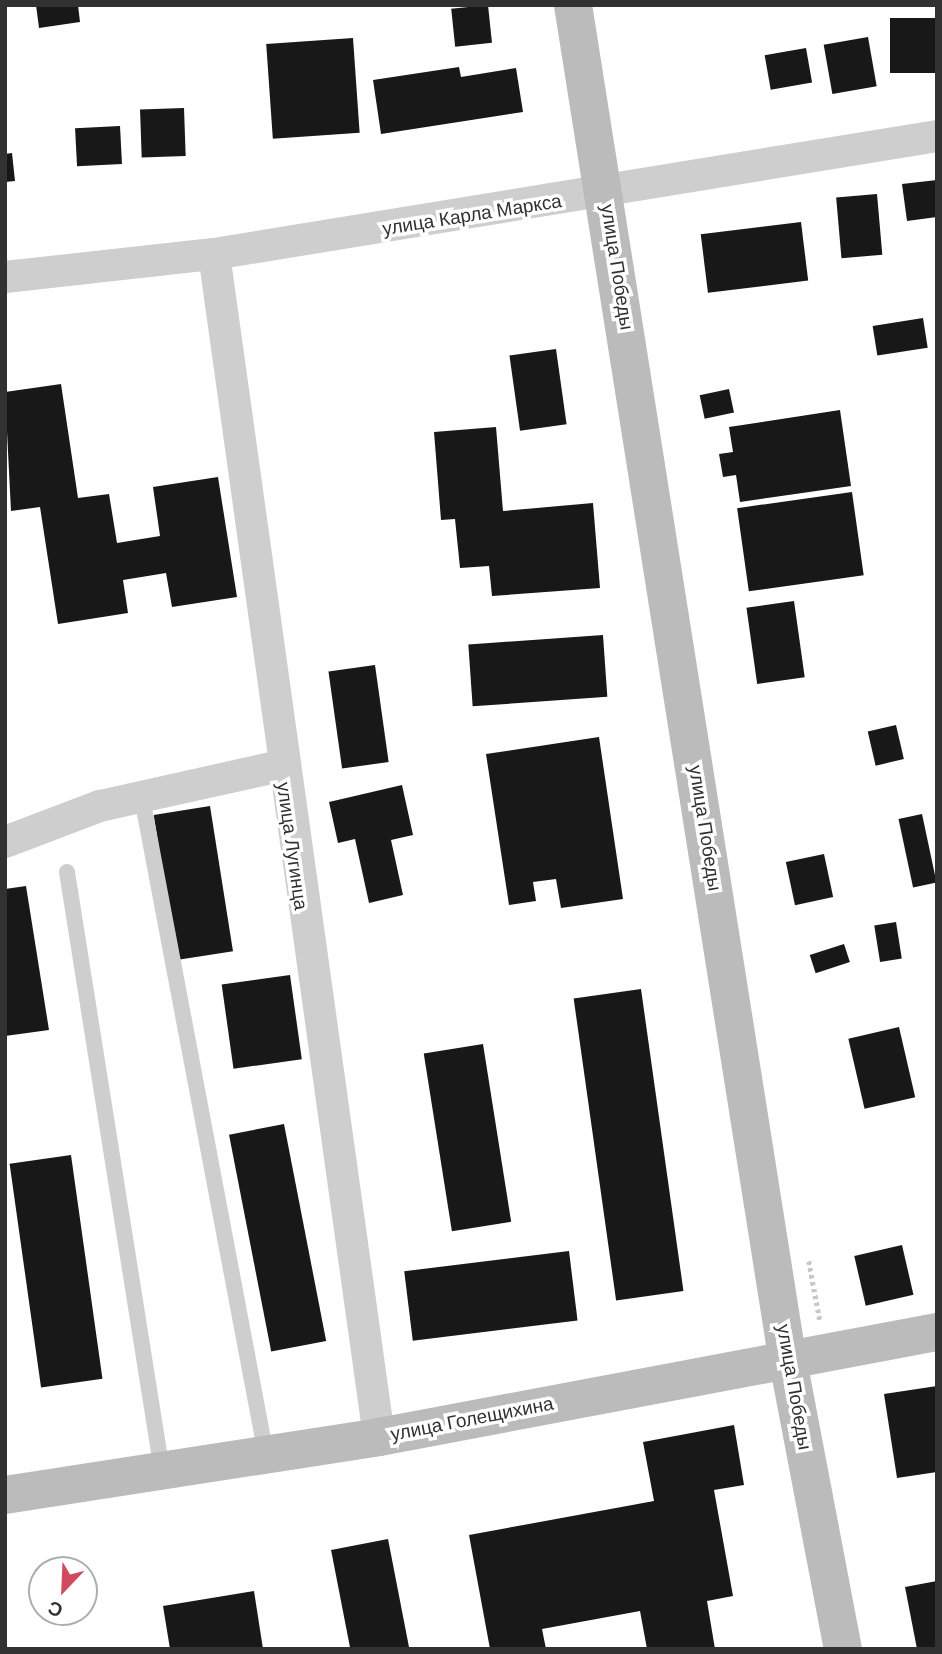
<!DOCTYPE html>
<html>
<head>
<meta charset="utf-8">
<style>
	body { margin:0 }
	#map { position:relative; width:942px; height:1654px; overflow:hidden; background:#fff; font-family:"DM Sans",sans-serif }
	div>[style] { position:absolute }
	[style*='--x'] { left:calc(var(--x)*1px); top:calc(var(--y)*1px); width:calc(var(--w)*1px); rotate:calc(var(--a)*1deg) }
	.building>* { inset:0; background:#181818; transform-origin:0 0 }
	.path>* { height:4.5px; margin-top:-2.25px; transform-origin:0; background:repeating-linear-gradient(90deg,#c8c8c8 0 3.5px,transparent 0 7px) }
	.lane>* { height:16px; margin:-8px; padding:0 8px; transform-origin:8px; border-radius:8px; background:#cecece }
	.street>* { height:32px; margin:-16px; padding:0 16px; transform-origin:16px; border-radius:16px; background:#cecece }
	.secondary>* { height:38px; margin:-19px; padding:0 19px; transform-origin:19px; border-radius:19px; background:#bbb }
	span { translate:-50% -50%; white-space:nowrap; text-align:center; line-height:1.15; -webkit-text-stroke:7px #fff; paint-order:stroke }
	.street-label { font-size:19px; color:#313131 }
	.frame { position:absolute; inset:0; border:7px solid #313131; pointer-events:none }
	.north { position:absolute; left:28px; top:1556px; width:70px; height:70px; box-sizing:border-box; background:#fff; border:2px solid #adadad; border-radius:50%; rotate:203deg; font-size:19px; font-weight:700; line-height:28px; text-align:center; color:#313131 }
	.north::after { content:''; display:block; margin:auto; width:24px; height:32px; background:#d14b60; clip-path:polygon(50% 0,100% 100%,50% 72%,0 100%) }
</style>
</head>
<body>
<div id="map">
	<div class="building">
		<div style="clip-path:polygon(36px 5px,78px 5px,80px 22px,39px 28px)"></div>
		<div style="left:488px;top:5px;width:38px;height:37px;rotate:84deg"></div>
		<div style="left:937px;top:18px;width:55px;height:47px;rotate:90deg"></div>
		<div style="left:868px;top:37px;width:50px;height:45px;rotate:80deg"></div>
		<div style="left:353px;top:38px;width:95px;height:87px;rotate:86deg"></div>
		<div style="left:806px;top:48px;width:35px;height:42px;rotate:80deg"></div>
		<div style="clip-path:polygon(459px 67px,461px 77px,516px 68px,523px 112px,381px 134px,373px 80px)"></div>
		<div style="left:184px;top:108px;width:48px;height:44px;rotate:88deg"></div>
		<div style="left:120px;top:126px;width:38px;height:45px;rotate:87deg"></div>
		<div style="clip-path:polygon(12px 153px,15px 181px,5px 182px,5px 154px)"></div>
		<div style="clip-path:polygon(937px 180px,937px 217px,907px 221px,902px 184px)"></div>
		<div style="left:877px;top:194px;width:61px;height:41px;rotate:85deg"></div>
		<div style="left:801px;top:222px;width:59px;height:101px;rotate:83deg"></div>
		<div style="left:923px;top:318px;width:30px;height:51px;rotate:81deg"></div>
		<div style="left:556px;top:349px;width:76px;height:47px;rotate:82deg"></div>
		<div style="clip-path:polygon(61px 384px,78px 498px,109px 494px,117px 543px,160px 536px,153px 487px,218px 477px,237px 597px,172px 607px,166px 573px,123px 580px,128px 613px,58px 624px,40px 507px,11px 511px,5px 392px)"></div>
		<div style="left:729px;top:389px;width:24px;height:30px;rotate:78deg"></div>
		<div style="clip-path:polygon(840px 410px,851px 486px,740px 502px,736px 475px,723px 477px,719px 454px,733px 452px,729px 427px)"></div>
		<div style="clip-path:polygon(496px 427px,503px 511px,593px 503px,600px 588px,492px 596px,489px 566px,460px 568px,455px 519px,441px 520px,434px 432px)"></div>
		<div style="left:852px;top:492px;width:84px;height:116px;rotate:82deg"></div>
		<div style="left:794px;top:601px;width:77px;height:48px;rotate:82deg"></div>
		<div style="left:603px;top:635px;width:62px;height:135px;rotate:86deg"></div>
		<div style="left:375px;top:665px;width:98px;height:47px;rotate:82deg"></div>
		<div style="left:896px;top:725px;width:35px;height:29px;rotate:77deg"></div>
		<div style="clip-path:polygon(599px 737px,623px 899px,561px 908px,556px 879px,533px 882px,536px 901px,509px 905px,486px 754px)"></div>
		<div style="clip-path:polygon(402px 785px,413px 835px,391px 840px,403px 895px,369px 903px,355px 839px,338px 843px,329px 802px)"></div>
		<div style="left:210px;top:806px;width:147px;height:57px;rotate:81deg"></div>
		<div style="left:922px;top:814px;width:70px;height:24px;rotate:78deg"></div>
		<div style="left:824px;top:854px;width:44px;height:39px;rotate:78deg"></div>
		<div style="clip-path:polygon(26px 886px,49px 1030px,5px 1036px,5px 889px)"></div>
		<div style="left:896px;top:922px;width:37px;height:22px;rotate:81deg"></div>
		<div style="left:844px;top:944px;width:19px;height:36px;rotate:72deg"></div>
		<div style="left:290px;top:975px;width:85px;height:69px;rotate:82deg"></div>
		<div style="left:641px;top:989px;width:305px;height:68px;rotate:82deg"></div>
		<div style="left:899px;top:1027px;width:72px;height:52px;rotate:77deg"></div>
		<div style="left:483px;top:1044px;width:180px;height:60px;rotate:81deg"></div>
		<div style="left:284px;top:1124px;width:221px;height:56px;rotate:79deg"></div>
		<div style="left:71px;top:1155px;width:226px;height:62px;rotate:82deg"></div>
		<div style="left:902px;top:1245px;width:51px;height:49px;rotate:77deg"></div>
		<div style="left:569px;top:1251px;width:70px;height:166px;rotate:83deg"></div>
		<div style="clip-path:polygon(937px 1386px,937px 1472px,897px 1478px,884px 1394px)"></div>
		<div style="clip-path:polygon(734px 1425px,744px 1485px,714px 1490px,733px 1596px,707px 1601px,715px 1649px,647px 1649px,640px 1611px,542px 1629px,546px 1649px,490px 1649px,469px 1535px,654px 1501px,643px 1442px)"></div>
		<div style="left:388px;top:1539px;width:112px;height:58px;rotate:79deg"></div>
		<div style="clip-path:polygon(937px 1581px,937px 1649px,917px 1649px,905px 1587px)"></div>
		<div style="clip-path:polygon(254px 1591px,263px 1649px,170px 1649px,163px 1606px)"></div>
	</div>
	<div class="path">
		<div style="--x:809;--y:1261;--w:61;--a:79.6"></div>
	</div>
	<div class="lane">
		<div style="--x:142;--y:798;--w:669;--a:79.31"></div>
		<div style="--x:67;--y:872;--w:606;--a:80.99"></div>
	</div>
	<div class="street">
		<div style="--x:214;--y:254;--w:1194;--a:82.06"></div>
		<div style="--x:5;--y:277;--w:210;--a:-6.3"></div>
		<div style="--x:214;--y:254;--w:733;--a:-9.27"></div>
		<div style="--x:5;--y:842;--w:102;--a:-20.8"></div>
		<div style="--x:100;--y:806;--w:185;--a:-12.5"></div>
	</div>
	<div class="secondary">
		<div style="--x:573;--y:5;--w:1368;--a:81"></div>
		<div style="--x:787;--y:1356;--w:298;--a:79.2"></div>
		<div style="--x:5;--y:1495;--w:378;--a:-8.8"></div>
		<div style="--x:379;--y:1437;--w:568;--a:-10.66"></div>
	</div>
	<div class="street-label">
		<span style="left:472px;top:215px;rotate:-9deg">улица Карла Маркса</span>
		<span style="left:617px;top:267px;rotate:81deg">улица Победы</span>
		<span style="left:705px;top:828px;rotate:81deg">улица Победы</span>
		<span style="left:292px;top:846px;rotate:82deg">улица Лугинца</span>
		<span style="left:794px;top:1387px;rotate:80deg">улица Победы</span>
		<span style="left:472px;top:1419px;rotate:-11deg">улица Голещихина</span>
	</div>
	<div class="frame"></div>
	<div class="north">С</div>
</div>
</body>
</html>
